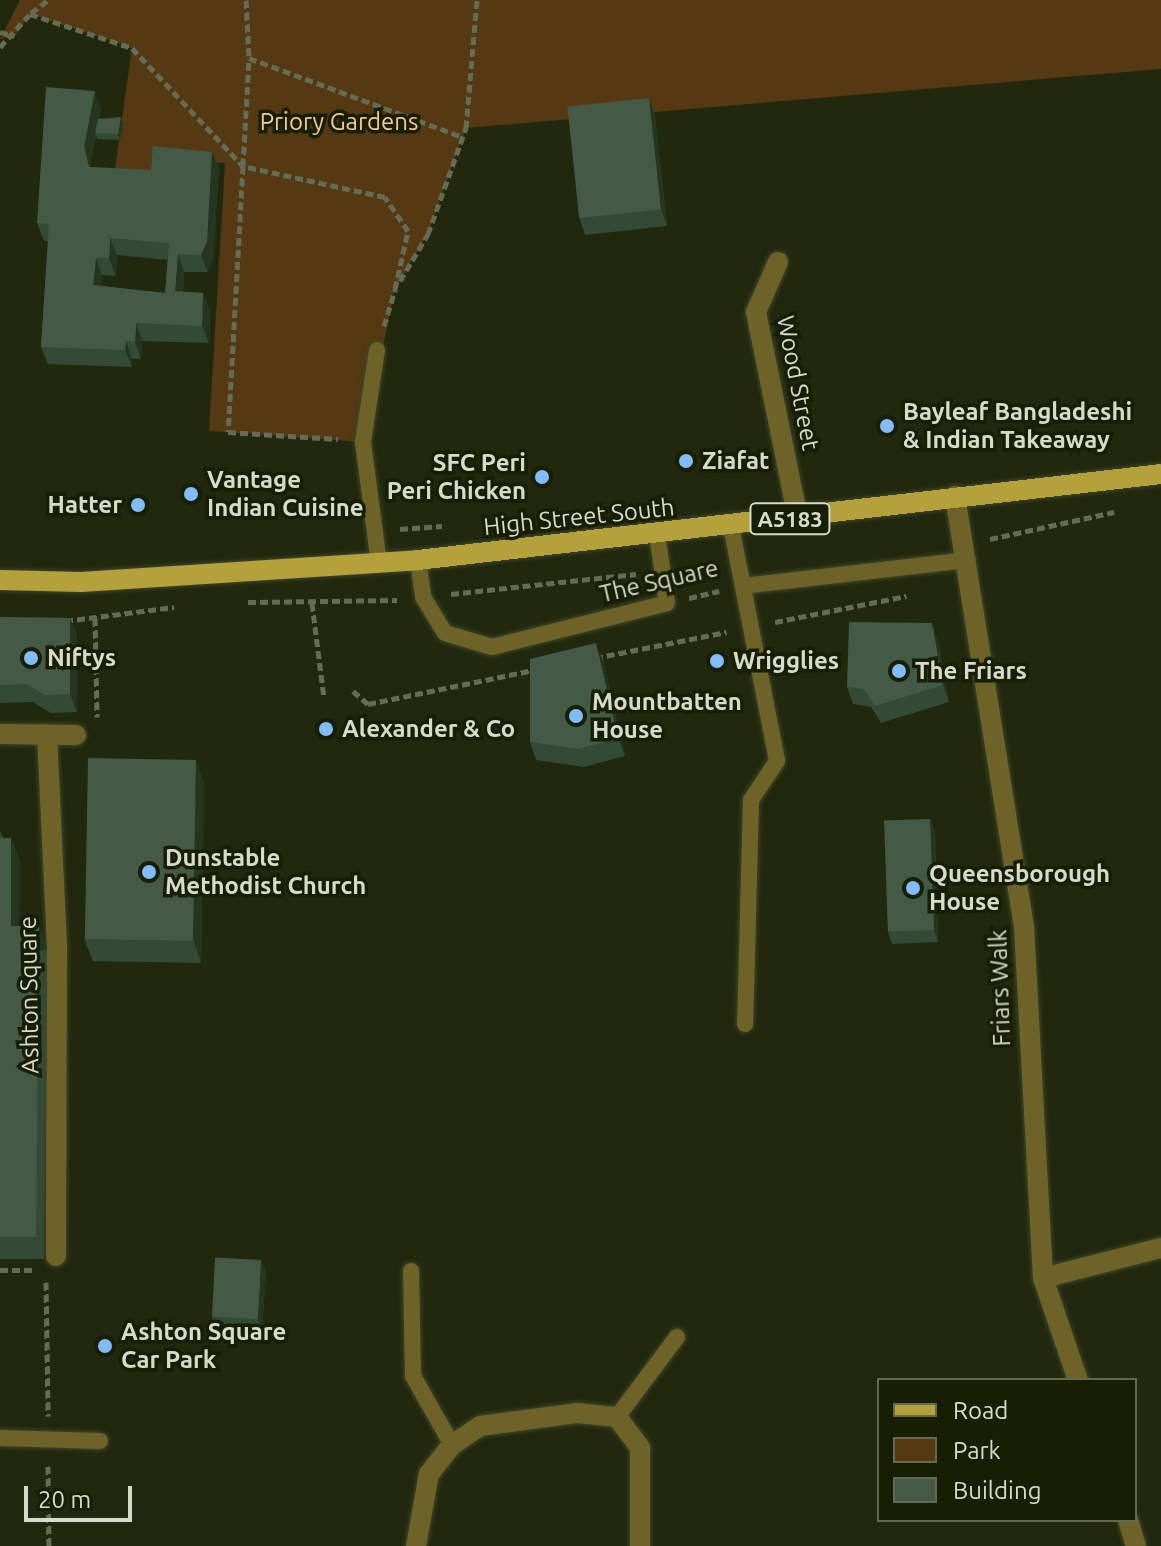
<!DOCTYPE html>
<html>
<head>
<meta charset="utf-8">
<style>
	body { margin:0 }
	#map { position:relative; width:1161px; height:1546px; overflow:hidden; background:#20280d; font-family:Ubuntu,sans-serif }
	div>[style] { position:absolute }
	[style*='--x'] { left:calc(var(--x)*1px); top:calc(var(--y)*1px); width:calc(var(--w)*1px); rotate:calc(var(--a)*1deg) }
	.green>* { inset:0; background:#543912 }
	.path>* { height:5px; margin-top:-2.5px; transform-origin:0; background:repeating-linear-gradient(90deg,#656c55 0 8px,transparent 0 12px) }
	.roads { filter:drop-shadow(0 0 2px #3d452b) drop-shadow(0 0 2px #3d452b) }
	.service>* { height:16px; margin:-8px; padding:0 8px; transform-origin:8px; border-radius:8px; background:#6e6327 }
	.pedestrian>* { height:20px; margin:-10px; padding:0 10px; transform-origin:10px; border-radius:10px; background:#6e6327 }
	.minor>* { height:20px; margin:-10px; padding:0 10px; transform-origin:10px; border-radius:10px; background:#6e6327 }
	.primary>* { height:20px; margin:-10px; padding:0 10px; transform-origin:10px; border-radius:10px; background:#b4a13c }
	.wall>* { inset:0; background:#334a36 }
	.shaded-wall>* { inset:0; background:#24361f; transform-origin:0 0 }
	.building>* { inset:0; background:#455a46; transform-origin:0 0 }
	.dots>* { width:22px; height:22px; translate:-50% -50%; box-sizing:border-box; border:4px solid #161e04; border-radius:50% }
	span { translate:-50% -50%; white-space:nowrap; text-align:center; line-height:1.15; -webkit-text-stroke:7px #161e04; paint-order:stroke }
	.shield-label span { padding:2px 6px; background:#161e04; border:2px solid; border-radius:6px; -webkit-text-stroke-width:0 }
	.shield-label { font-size:22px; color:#d6dccb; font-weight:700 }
	.park-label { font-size:24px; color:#f6c990 }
	.street-label { font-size:24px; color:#d6dccb }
	.poi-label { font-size:24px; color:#d6dccb; font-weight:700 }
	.left { translate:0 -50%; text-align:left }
	.right { translate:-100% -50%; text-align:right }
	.legend { position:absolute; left:877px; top:1378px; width:260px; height:144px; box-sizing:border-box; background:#161e04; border:2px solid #636a54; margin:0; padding:10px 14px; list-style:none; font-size:24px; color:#d6dccb }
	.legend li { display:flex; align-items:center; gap:16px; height:40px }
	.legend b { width:40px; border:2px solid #636a54 }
	.scale { position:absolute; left:24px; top:1486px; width:108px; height:36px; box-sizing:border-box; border:4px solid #d6dccb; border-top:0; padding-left:10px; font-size:24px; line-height:28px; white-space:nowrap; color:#d6dccb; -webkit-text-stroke:6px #161e04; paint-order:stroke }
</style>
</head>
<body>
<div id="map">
	<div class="green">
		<div style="clip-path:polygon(20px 0,1161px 0,1161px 69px,466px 128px,428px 234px,395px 289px,363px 442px,209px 431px,225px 163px,156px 159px,155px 179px,114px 175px,132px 48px,30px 14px,15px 36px,0 39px)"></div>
	</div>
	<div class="path">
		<div style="--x:246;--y:0;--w:58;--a:87"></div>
		<div style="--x:31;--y:13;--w:21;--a:-37"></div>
		<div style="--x:0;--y:32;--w:15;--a:16"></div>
		<div style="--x:0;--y:47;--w:45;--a:-47.7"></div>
		<div style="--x:30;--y:14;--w:108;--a:18.4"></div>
		<div style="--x:132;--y:48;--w:162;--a:46.8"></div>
		<div style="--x:243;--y:166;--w:266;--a:93.2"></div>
		<div style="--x:228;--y:432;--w:110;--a:3.6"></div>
		<div style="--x:400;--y:281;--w:55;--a:-59.2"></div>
		<div style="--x:428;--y:234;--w:113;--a:-70.3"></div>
		<div style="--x:466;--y:128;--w:128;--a:-85.1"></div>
		<div style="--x:395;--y:289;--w:59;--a:-77.4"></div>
		<div style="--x:408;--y:231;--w:41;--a:-124.1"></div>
		<div style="--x:385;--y:197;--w:145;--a:-167.7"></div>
		<div style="--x:243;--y:166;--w:108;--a:-86.8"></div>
		<div style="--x:249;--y:58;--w:227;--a:20.3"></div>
		<div style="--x:384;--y:326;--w:39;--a:-73"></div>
		<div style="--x:400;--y:529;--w:42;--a:-4.1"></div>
		<div style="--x:990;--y:539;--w:127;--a:-12.3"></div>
		<div style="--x:685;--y:571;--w:30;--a:-6"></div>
		<div style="--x:451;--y:594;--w:186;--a:-6.2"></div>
		<div style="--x:689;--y:598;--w:31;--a:-13"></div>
		<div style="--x:248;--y:602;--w:149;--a:-0.8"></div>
		<div style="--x:312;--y:603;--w:96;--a:82.8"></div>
		<div style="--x:95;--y:618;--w:99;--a:88.8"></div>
		<div style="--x:65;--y:621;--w:110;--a:-7.3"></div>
		<div style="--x:775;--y:622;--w:134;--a:-11.2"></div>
		<div style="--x:595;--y:658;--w:134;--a:-11.2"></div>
		<div style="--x:353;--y:691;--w:20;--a:41"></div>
		<div style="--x:368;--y:704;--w:169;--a:-11.6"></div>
		<div style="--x:0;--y:1270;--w:35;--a:0"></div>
		<div style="--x:46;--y:1282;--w:134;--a:89.1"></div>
		<div style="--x:48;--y:1466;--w:80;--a:89.3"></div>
	</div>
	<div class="roads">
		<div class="service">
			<div style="--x:377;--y:350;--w:93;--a:98.7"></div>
			<div style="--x:363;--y:442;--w:122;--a:82.5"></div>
			<div style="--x:731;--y:526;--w:239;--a:78.9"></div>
			<div style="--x:777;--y:761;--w:47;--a:123.7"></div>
			<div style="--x:751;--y:800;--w:224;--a:91.5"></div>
			<div style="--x:418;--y:560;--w:37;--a:82"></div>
			<div style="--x:423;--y:597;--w:42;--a:58.6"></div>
			<div style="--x:445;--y:633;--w:49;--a:16.6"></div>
			<div style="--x:492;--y:647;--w:180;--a:-14.1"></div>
			<div style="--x:667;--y:603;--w:70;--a:-98.2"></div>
			<div style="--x:743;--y:586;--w:226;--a:-6.6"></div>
			<div style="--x:411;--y:1271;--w:105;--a:88.9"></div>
			<div style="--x:413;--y:1376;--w:79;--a:60.5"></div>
			<div style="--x:617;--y:1417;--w:100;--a:-53.1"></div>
			<div style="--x:0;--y:1438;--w:100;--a:1.7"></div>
		</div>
		<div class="pedestrian">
			<div style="--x:0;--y:734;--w:76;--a:0.8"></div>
			<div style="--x:47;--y:734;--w:214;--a:87.3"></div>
			<div style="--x:57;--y:948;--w:308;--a:90.2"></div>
		</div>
		<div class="minor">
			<div style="--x:778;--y:262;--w:55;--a:113.7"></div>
			<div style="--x:756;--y:312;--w:210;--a:78.5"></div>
			<div style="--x:955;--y:496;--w:436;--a:80.9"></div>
			<div style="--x:1024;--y:927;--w:352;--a:86.9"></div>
			<div style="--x:1043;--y:1278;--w:108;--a:71.1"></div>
			<div style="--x:1043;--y:1278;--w:122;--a:-14.3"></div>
			<div style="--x:1128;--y:1520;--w:27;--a:73"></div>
			<div style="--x:416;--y:1546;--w:73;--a:-79.8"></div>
			<div style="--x:429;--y:1474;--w:37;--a:-52"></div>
			<div style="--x:452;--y:1445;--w:34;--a:-34"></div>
			<div style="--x:480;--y:1426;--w:99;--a:-7.6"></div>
			<div style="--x:578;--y:1413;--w:39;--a:6"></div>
			<div style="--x:617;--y:1417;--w:39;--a:53"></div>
			<div style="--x:640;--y:1448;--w:98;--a:90"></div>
		</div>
		<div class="primary">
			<div style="--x:0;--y:580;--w:81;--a:1.4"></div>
			<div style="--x:81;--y:582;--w:338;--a:-3.7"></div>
			<div style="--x:418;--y:560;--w:748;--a:-6.6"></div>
		</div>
	</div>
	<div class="wall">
		<div style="clip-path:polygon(649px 98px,655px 116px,667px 226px,585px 235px,579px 217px)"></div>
		<div style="clip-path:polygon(evenodd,101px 108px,99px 118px,123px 124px,120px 140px,97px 139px,96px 135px,90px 164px,91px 167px,151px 170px,212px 152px,219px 169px,213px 260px,208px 272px,184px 272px,183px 292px,203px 293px,210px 311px,209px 343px,142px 341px,141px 359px,132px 359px,132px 367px,48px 364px,41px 347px,48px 241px,44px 241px,37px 223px,101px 108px,117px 255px,168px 260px,165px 293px,101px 286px,102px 275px,116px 276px,117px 255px)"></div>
		<div style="clip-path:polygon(0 617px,70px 618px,77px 636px,77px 712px,51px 713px,33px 702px,0 703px)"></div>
		<div style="clip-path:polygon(938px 640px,949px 702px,881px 723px,871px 707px,853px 704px,847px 687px)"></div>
		<div style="clip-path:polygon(603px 660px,625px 756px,584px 767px,536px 760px,530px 742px)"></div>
		<div style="clip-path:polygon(204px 782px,201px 963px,93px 961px,84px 939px)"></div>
		<div style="clip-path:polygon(930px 819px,935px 832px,938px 942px,892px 944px,888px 932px)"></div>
		<div style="clip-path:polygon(0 831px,3px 838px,20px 860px,19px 926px,39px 926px,47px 949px,44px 1259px,0 1259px)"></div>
		<div style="clip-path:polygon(261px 1260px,266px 1272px,262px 1331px,217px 1330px,212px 1318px)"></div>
	</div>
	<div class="shaded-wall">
		<div style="clip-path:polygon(95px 91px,101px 108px,90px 164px,95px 185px,89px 167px,84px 147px)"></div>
		<div style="clip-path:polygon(649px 98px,655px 116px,667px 226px,661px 209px)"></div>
		<div style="clip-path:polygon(121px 117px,123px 124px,120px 140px,118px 134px)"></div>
		<div style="clip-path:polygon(212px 152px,219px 169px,213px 260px,208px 272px,201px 255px)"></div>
		<div style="clip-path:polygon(110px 238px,117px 255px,116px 276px,109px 258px)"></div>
		<div style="clip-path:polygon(178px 254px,184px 272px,181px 309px,175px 291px)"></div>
		<div style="clip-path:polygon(96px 258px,102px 275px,99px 302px,93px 285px)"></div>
		<div style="clip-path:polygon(203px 293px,210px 311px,209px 343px,202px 326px)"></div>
		<div style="clip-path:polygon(136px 323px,142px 341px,141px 359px,135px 342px)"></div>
		<div style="clip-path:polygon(126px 341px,132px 359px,132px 367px,125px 350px)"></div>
		<div style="clip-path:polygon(70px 618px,77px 636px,77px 712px,70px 694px)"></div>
		<div style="clip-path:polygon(932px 623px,938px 640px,949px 702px,943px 685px)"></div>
		<div style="clip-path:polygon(596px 643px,603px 660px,625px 756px,618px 738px)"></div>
		<div style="clip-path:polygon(196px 760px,204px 782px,201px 963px,193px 940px)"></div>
		<div style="clip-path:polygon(930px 819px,935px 832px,938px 942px,934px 930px)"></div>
		<div style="clip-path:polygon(11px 838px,20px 860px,19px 948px,11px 926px)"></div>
		<div style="left:39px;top:926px;width:24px;height:311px;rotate:71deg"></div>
		<div style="clip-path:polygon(261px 1260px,266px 1272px,262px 1331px,258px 1319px)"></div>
	</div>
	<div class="building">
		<div style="clip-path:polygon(evenodd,46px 87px,95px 91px,84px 147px,89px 167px,151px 170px,153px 146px,212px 152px,207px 242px,201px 255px,178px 254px,175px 291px,203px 293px,202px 326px,136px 323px,135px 342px,126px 341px,125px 350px,41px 347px,49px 224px,37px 223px,46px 87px,110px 238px,169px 243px,165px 293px,93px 285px,96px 258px,109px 258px,110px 238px)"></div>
		<div style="left:649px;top:98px;width:112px;height:82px;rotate:84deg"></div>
		<div style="clip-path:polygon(121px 117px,118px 134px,95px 133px,98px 119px)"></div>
		<div style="clip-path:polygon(0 617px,70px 618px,70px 694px,45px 695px,27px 684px,0 685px)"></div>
		<div style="clip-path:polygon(849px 622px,932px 623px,943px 685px,875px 706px,864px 689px,847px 687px)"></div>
		<div style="clip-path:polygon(596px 643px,618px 738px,578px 749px,530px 742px,530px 659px)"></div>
		<div style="left:88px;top:758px;width:108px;height:181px;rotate:1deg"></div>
		<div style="left:930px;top:819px;width:111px;height:46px;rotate:88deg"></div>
		<div style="clip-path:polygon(0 838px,11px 838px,11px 926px,39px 926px,36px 1237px,0 1237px)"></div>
		<div style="left:261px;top:1260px;width:59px;height:46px;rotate:93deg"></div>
	</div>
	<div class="dots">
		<div style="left:887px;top:426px;background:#80bdfa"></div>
		<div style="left:686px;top:461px;background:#80bdfa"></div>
		<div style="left:542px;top:477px;background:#80bdfa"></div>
		<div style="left:191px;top:494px;background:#80bdfa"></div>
		<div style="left:138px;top:505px;background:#80bdfa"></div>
		<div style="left:31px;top:658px;background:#80bdfa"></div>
		<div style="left:717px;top:661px;background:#80bdfa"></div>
		<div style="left:899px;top:671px;background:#80bdfa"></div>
		<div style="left:576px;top:716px;background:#80bdfa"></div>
		<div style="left:326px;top:729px;background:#80bdfa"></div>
		<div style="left:149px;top:872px;background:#80bdfa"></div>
		<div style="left:913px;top:888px;background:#80bdfa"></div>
		<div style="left:105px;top:1346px;background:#80bdfa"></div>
	</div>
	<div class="shield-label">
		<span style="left:790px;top:519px">A5183</span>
	</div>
	<div class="park-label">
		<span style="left:339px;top:122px">Priory Gardens</span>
	</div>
	<div class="street-label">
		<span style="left:798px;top:383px;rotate:79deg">Wood Street</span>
		<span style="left:579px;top:517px;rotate:-6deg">High Street South</span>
		<span style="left:659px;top:581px;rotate:-13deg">The Square</span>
		<span style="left:1000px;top:988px;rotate:-92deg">Friars Walk</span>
		<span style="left:29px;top:995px;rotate:-91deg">Ashton Square</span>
	</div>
	<div class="poi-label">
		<span class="left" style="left:903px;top:426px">Bayleaf Bangladeshi<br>&amp; Indian Takeaway</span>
		<span class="left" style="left:702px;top:461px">Ziafat</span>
		<span class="right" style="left:526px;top:477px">SFC Peri<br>Peri Chicken</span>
		<span class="left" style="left:207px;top:494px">Vantage<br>Indian Cuisine</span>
		<span class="right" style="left:122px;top:505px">Hatter</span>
		<span class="left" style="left:47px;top:658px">Niftys</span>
		<span class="left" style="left:733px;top:661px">Wrigglies</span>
		<span class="left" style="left:915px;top:671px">The Friars</span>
		<span class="left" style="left:592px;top:716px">Mountbatten<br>House</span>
		<span class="left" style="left:342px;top:729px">Alexander &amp; Co</span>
		<span class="left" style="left:165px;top:872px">Dunstable<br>Methodist Church</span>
		<span class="left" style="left:929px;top:888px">Queensborough<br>House</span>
		<span class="left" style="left:121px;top:1346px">Ashton Square<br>Car Park</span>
	</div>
	<ul class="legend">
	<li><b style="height:10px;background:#b4a13c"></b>Road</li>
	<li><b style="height:22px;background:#543912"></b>Park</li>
	<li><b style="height:22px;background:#455a46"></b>Building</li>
	</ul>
	<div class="scale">20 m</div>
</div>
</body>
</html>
